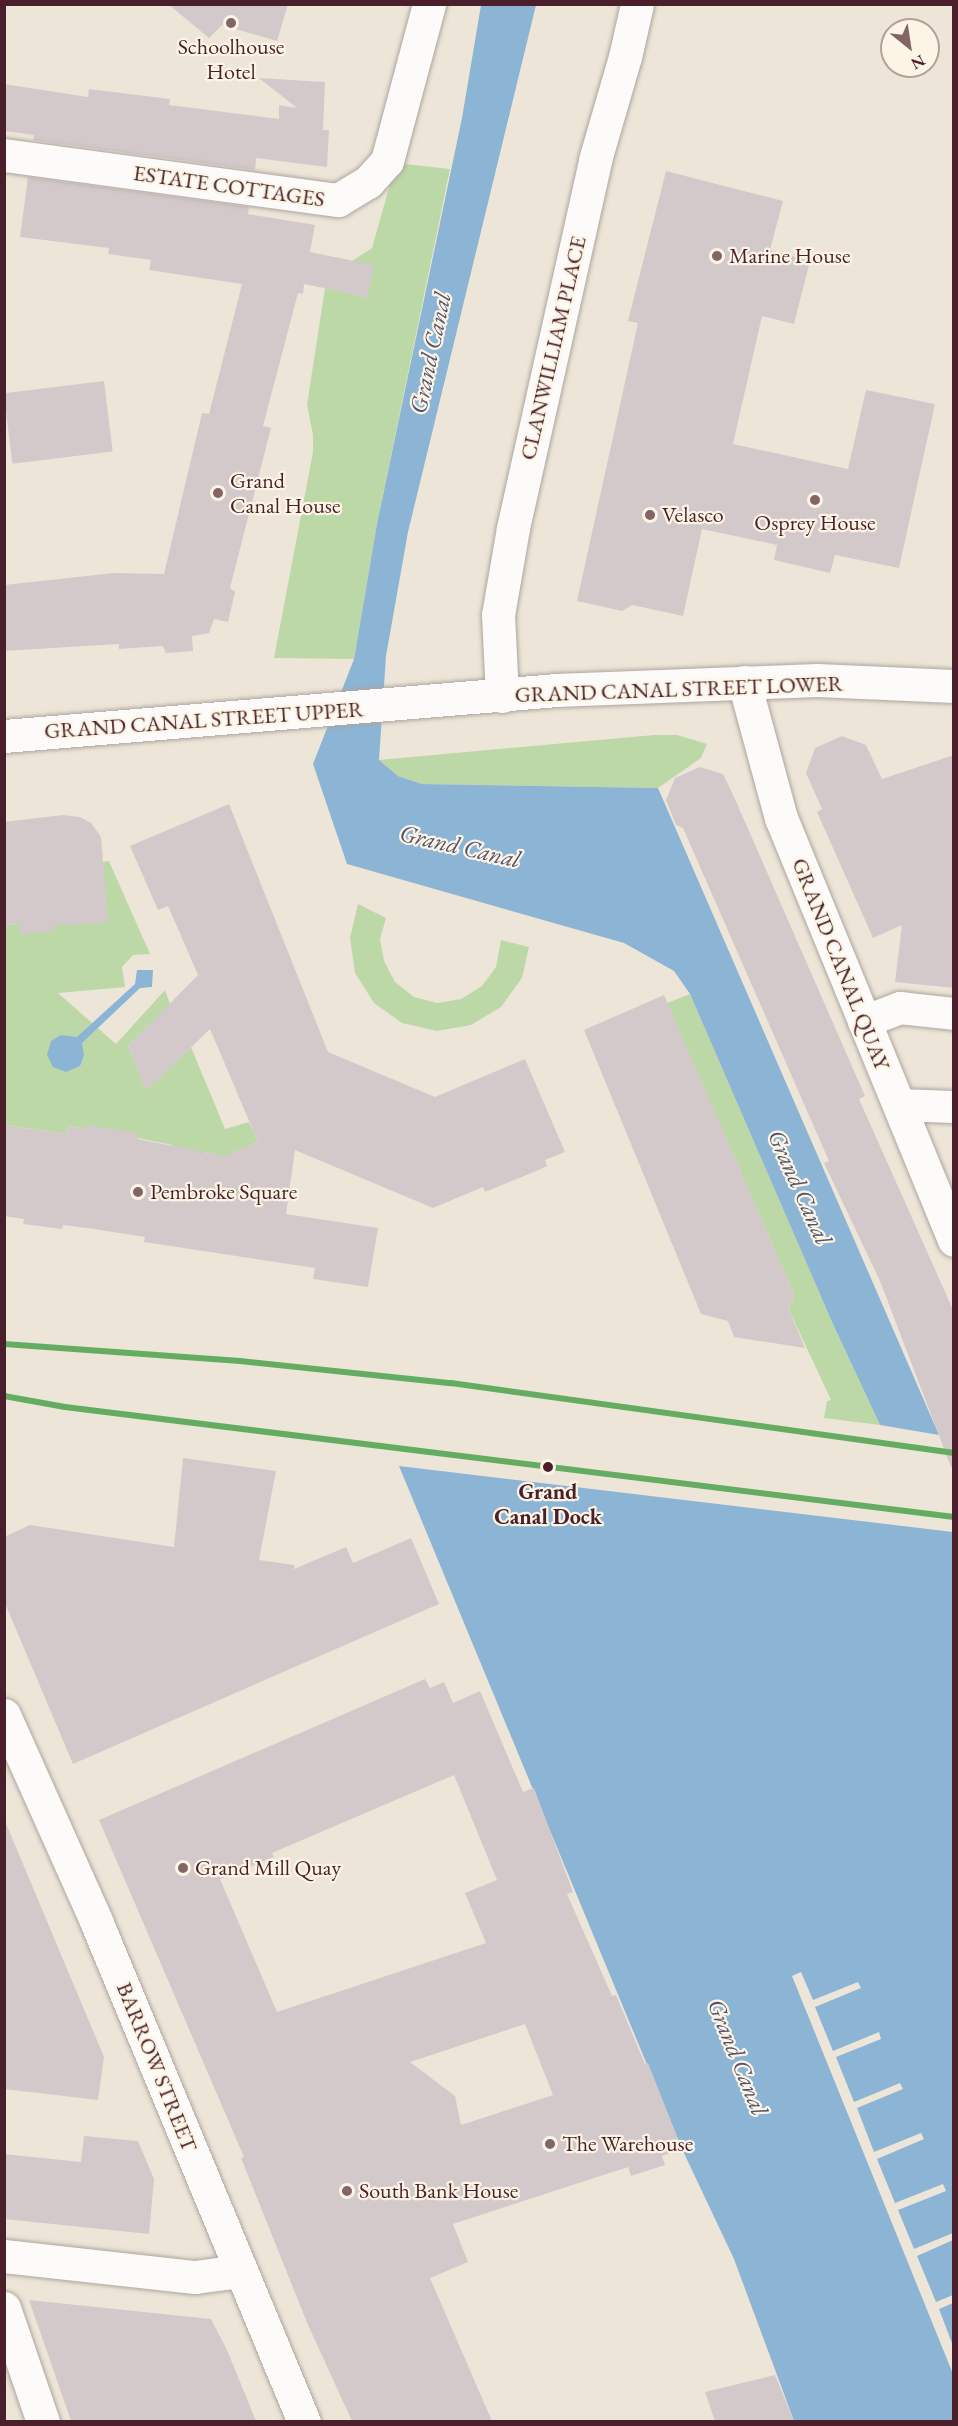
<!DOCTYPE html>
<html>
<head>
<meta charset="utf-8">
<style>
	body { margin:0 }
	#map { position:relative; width:958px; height:2426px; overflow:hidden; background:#ede6d8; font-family:"EB Garamond",serif }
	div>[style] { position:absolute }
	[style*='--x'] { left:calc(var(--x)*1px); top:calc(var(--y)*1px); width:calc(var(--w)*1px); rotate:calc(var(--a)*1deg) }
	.green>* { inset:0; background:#bdd8a7 }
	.water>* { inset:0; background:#8cb4d5 }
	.pier>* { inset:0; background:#ede6d8 }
	.building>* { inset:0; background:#d4c9ca; transform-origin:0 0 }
	.roads { filter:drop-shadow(0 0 2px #aea59f) drop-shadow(0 0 2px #aea59f) }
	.pedestrian>* { height:32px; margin:-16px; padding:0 16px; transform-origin:16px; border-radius:16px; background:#fcfbf9 }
	.minor>* { height:33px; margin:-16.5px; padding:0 16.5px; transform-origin:16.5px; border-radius:16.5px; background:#fcfbf9 }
	.tertiary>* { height:33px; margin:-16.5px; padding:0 16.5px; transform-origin:16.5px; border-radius:16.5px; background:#fcfbf9 }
	.secondary>* { height:33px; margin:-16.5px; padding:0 16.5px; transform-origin:16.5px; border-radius:16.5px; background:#fcfbf9 }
	.rail-1>* { height:6px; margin:-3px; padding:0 3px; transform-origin:3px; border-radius:3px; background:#64ac61 }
	.dots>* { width:16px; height:16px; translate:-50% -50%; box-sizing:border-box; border:3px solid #fcf5e5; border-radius:50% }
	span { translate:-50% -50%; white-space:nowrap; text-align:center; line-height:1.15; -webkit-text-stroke:4.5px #fcf5e5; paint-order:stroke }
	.poi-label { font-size:22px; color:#4a1f2b }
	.left { translate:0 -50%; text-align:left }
	.street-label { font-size:22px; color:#4a1f2b }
	.stop-label { font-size:22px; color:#4a1f2b; font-weight:700 }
	.water-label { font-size:24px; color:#54526f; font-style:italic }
	.frame { position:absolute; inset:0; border:6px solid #4a1f2b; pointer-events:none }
	.north { position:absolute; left:880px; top:18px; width:60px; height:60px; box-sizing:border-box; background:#fcf5e5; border:2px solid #b59f9b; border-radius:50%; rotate:150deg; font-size:16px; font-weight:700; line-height:24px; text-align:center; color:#4a1f2b }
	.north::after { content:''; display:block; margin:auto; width:21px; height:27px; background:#836568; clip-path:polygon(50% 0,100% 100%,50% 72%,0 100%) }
</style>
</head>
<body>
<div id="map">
	<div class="green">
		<div style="clip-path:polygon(396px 163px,450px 169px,377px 524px,354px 659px,274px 658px,313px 452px,313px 435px,307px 405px,325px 288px,368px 297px,352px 261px,372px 248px)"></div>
		<div style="clip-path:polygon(654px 735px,677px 735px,707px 744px,701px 758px,658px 788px,422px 784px,398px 776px,379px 760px)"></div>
		<div style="clip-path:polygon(109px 861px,150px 954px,133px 955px,122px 967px,125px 987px,58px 993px,116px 1044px,165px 990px,170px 1004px,128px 1046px,146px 1090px,191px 1047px,225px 1129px,249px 1122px,258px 1142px,218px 1159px,218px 1155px,205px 1152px,203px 1157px,173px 1152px,172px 1145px,138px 1138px,136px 1133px,86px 1126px,85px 1129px,68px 1126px,67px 1134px,5px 1125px,4px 925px,19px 924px,53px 931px,52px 921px,103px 862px)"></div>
		<div style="clip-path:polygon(358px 904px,386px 918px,380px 939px,384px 961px,395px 982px,414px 997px,437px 1003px,461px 999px,482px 986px,496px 967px,501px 940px,529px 947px,522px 978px,501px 1007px,471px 1025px,437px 1031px,402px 1023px,374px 1003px,355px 973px,350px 938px)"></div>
		<div style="clip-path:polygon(690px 994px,832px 1322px,880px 1425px,824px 1418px,827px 1401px,831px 1400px,789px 1310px,794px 1294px,667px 1003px)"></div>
	</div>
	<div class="water">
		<div style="clip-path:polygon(481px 5px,536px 5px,408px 532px,386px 656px,379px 760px,398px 776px,422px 784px,658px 788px,939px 1435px,880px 1425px,832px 1322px,690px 994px,674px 971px,624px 943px,347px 864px,313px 764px,354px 659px,377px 524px,462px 118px)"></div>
		<div style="clip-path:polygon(137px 970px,153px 970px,152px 987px,140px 988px,82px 1043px,84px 1055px,80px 1066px,66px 1072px,53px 1067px,47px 1055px,51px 1041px,61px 1035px,77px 1037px,135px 984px)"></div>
		<div style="clip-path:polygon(399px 1466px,953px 1532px,953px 2421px,794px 2421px,734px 2259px,682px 2149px)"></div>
	</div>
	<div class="pier">
		<div style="clip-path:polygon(801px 1972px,813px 2000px,858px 1982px,861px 1988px,815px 2007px,833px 2051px,879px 2032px,881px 2039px,836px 2057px,854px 2102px,900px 2083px,903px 2089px,857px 2108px,874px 2152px,921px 2133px,924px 2139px,877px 2159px,895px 2203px,943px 2184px,946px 2191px,898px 2210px,914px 2249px,953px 2233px,953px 2240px,917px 2256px,936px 2302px,953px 2295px,953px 2303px,939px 2309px,953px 2346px,953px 2374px,792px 1976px)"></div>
	</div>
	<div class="building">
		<div style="clip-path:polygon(168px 4px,288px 4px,277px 41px,222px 25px,209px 38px)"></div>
		<div style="clip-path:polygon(259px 78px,325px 82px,323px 130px,329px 130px,327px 167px,256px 158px,255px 170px,33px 140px,34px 135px,4px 131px,4px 84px,88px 97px,89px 89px,170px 99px,169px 105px,279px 119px,279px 105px,297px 108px)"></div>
		<div style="clip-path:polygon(666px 171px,783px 201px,770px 250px,810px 261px,794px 324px,762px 316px,733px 444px,848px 469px,866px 390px,935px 404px,899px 568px,835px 555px,830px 573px,774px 560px,777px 545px,702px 529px,683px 616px,632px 605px,622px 611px,577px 601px,638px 323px,628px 321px)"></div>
		<div style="clip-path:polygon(28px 177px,249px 207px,248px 214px,315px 225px,310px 252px,374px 265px,368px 297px,304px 284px,303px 294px,298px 293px,263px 426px,271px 428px,230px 588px,235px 592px,228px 622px,214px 619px,209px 633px,192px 636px,193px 651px,166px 653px,163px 646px,119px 649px,119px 644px,4px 651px,4px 585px,114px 573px,164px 574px,202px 413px,209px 414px,242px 284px,149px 270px,151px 260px,108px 254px,109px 248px,20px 237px)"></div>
		<div style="left:104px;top:381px;width:71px;height:101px;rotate:83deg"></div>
		<div style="clip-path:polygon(842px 736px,866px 745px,882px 779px,954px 755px,954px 988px,895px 982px,902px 925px,873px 938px,817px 812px,822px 809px,806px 773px,815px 748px)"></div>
		<div style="clip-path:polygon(700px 767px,723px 774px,735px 799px,865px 1096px,859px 1099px,954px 1312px,954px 1466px,951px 1467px,880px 1281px,824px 1163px,829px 1161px,683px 828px,676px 825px,666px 800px,675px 778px)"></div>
		<div style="clip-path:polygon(229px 804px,328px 1052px,435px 1097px,525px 1059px,565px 1152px,545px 1160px,547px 1166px,534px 1172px,485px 1192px,483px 1187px,433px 1208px,295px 1150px,286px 1214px,378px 1228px,368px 1287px,313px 1279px,315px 1268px,144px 1242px,145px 1237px,94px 1229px,63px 1225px,62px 1229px,23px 1224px,24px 1219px,4px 1216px,4px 1125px,67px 1134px,68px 1126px,85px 1129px,86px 1125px,137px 1133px,138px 1139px,224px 1156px,258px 1142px,210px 1029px,146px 1091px,128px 1046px,198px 975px,168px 906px,158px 910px,130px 846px)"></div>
		<div style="clip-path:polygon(63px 815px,80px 817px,91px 823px,101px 837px,108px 922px,53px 926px,53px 931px,20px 934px,19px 924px,4px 925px,4px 822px)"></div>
		<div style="clip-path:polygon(664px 995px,794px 1294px,789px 1310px,805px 1348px,734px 1337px,728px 1321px,701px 1314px,584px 1030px)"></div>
		<div style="clip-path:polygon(183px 1458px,276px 1471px,259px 1560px,294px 1565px,294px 1569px,346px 1547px,353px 1563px,411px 1538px,439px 1604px,73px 1764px,4px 1601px,4px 1537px,30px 1525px,174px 1547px)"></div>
		<div style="clip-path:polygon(evenodd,425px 1679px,430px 1688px,444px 1682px,453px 1703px,480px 1691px,523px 1792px,534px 1788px,573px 1892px,567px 1894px,612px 1996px,616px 1995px,645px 2064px,648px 2063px,682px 2149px,662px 2156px,665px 2165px,631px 2176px,628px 2167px,453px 2224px,468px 2262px,430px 2278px,492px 2421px,352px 2421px,308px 2325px,241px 2158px,244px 2157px,99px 1820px,425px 1679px,454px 1775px,497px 1880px,465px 1893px,486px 1943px,277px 2012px,220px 1879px,274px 1857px,272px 1853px,454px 1775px,425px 1679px,525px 2024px,553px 2095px,461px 2125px,455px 2096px,410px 2062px,525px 2024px)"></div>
		<div style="clip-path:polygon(5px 1821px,104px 2057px,98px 2100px,4px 2089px)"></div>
		<div style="clip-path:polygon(84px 2136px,138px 2141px,154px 2179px,149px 2234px,4px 2219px,4px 2154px,81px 2162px)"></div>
		<div style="clip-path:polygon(29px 2300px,211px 2319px,227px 2350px,256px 2421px,71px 2421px)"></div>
		<div style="clip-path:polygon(775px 2375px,794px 2421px,715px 2421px,705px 2392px)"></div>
	</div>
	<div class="roads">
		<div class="pedestrian">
			<div style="--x:864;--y:1022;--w:39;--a:-21"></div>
			<div style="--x:900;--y:1008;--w:54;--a:6.3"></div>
			<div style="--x:899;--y:1105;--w:55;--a:2.1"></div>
		</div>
		<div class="minor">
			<div style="--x:4;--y:155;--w:337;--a:7.7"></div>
			<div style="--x:338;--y:200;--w:35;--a:-31"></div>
			<div style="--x:368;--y:182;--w:28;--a:-48"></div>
			<div style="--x:387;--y:161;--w:163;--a:-75"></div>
			<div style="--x:744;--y:682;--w:141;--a:74.8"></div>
			<div style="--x:781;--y:818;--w:456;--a:67.7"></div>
			<div style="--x:4;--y:2256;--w:192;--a:6.3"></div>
			<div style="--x:195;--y:2277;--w:44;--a:-7.8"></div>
			<div style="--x:4;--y:2308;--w:120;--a:71.1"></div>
		</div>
		<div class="tertiary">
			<div style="--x:502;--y:696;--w:81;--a:-92.8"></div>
			<div style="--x:498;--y:615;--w:88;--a:-80.2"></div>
			<div style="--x:513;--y:528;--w:377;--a:-77.4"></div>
			<div style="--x:595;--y:160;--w:107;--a:-73.8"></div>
			<div style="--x:625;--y:57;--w:54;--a:-77.2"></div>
			<div style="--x:4;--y:1715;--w:226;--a:65.9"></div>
			<div style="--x:96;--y:1921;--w:542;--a:67.45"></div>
		</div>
		<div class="secondary">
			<div style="--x:4;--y:736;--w:554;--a:-4.76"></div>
			<div style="--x:556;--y:690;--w:261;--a:-2.2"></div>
			<div style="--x:817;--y:680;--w:137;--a:2.5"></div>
		</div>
	</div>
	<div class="rail-1">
		<div style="--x:4;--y:1344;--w:237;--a:4.1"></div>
		<div style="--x:240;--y:1361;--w:212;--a:6"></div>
		<div style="--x:451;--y:1383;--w:508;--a:7.92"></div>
		<div style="--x:4;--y:1396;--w:62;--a:10.2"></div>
		<div style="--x:65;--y:1407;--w:896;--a:7.05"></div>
	</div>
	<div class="dots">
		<div style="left:231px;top:23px;background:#836568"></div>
		<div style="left:717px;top:256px;background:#836568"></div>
		<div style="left:218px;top:493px;background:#836568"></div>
		<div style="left:815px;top:500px;background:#836568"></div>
		<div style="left:650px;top:515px;background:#836568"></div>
		<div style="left:138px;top:1192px;background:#836568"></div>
		<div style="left:548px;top:1467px;background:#4a1f2b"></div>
		<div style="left:183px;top:1868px;background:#836568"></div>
		<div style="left:550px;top:2144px;background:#836568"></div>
		<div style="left:347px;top:2191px;background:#836568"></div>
	</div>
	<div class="poi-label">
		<span style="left:231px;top:59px">Schoolhouse<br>Hotel</span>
		<span class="left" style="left:729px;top:256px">Marine House</span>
		<span class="left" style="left:230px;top:493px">Grand<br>Canal House</span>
		<span class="left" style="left:662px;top:515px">Velasco</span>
		<span style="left:815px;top:523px">Osprey House</span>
		<span class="left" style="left:150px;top:1192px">Pembroke Square</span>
		<span class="left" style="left:195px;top:1868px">Grand Mill Quay</span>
		<span class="left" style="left:562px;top:2144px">The Warehouse</span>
		<span class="left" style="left:359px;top:2191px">South Bank House</span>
	</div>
	<div class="street-label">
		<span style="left:229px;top:186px;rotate:8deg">ESTATE COTTAGES</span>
		<span style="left:553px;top:348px;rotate:-77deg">CLANWILLIAM PLACE</span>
		<span style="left:679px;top:689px;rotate:-2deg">GRAND CANAL STREET LOWER</span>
		<span style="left:204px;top:720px;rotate:-4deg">GRAND CANAL STREET UPPER</span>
		<span style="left:841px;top:964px;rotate:68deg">GRAND CANAL QUAY</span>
		<span style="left:157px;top:2067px;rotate:68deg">BARROW STREET</span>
	</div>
	<div class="stop-label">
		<span style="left:548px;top:1504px">Grand<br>Canal Dock</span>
	</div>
	<div class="water-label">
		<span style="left:430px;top:353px;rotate:-78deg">Grand Canal</span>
		<span style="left:460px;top:846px;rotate:13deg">Grand Canal</span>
		<span style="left:800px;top:1187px;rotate:66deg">Grand Canal</span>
		<span style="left:738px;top:2057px;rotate:68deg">Grand Canal</span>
	</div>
	<div class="frame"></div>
	<div class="north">N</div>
</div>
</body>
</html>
